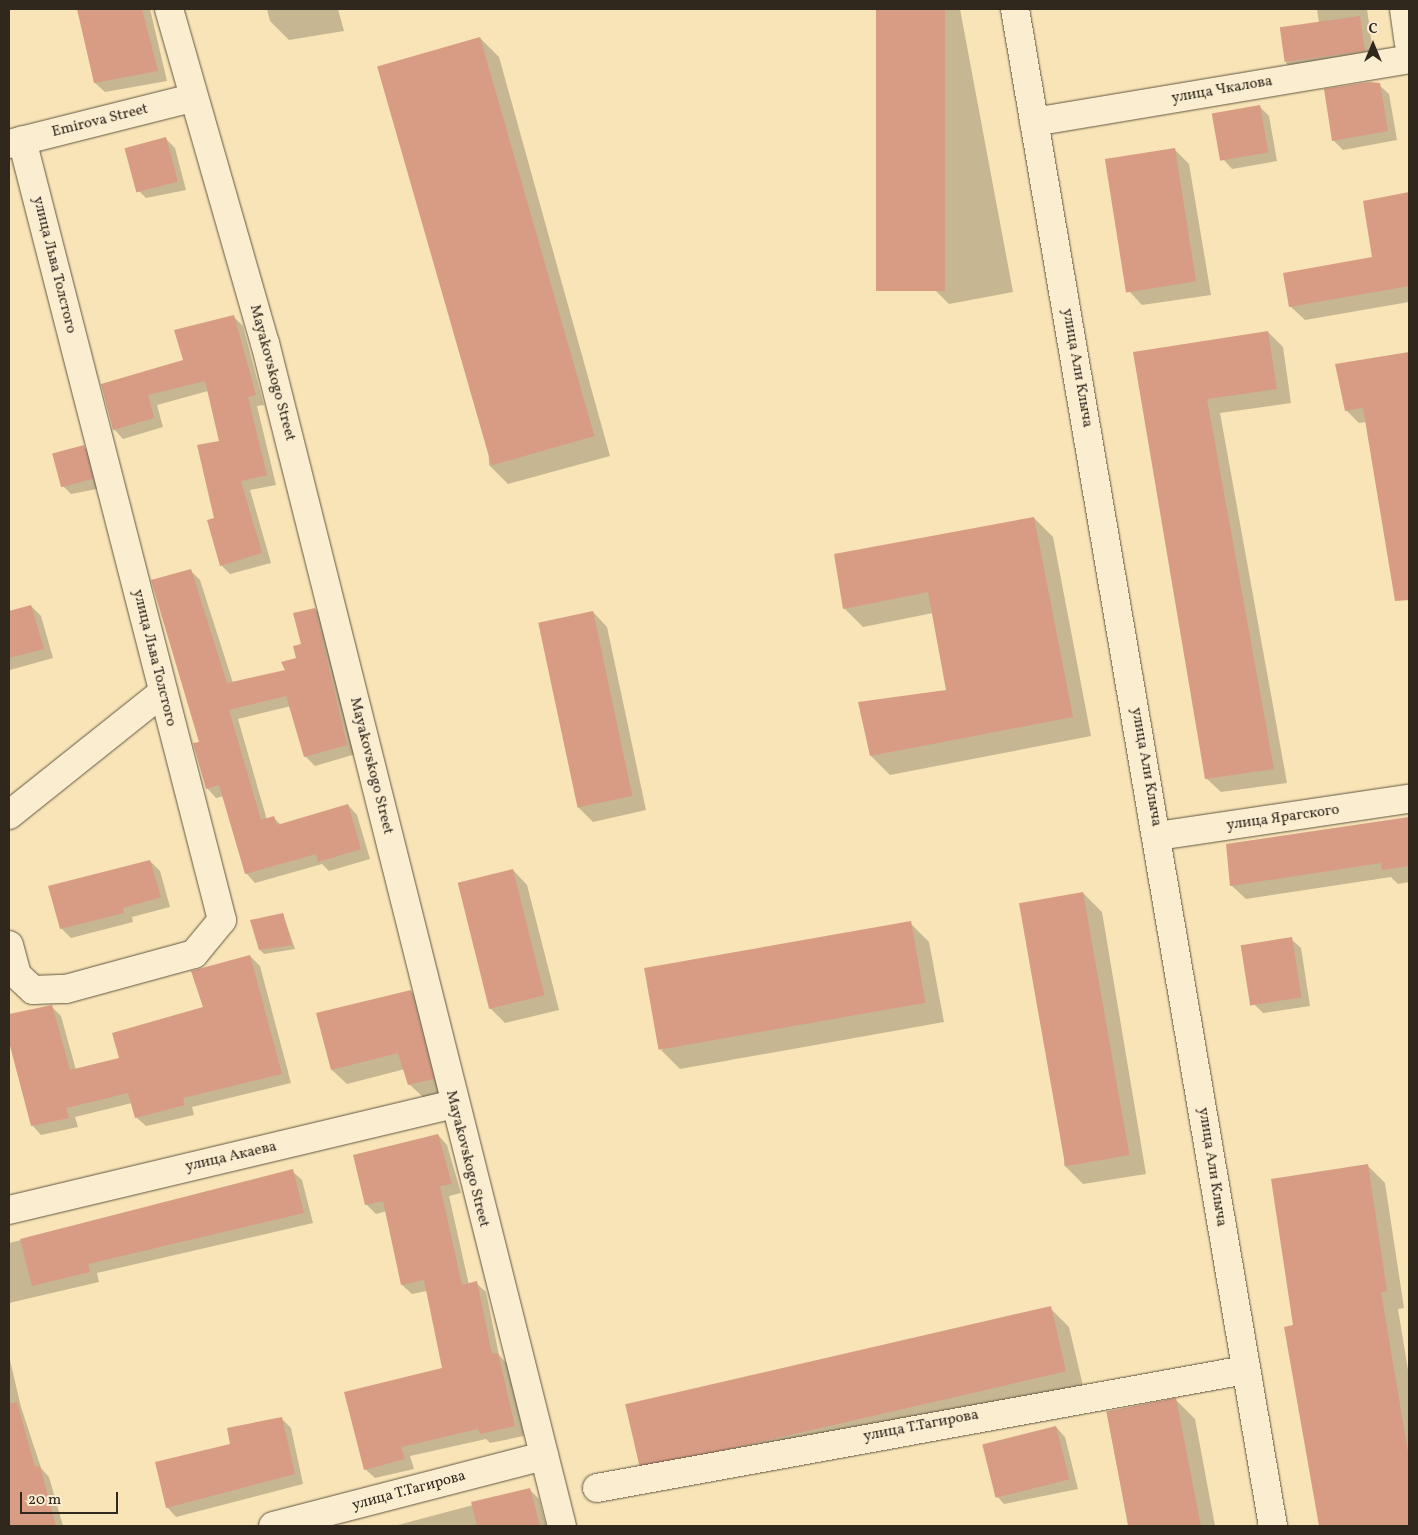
<!DOCTYPE html>
<html>
<head>
<meta charset="utf-8">
<style>
	body { margin:0 }
	#map { position:relative; width:1418px; height:1535px; overflow:hidden; background:#f8e4b6; font-family:Vollkorn,serif }
	div>[style] { position:absolute }
	[style*='--x'] { left:calc(var(--x)*1px); top:calc(var(--y)*1px); width:calc(var(--w)*1px); rotate:calc(var(--a)*1deg) }
	.shadow>* { inset:0; background:#0003 }
	.building>* { inset:0; background:#d89c84; transform-origin:0 0 }
	.roads { filter:drop-shadow(0 0 1px #625643) drop-shadow(0 0 1px #625643) }
	.minor>* { height:28px; margin:-14px; padding:0 14px; transform-origin:14px; border-radius:14px; background:#faedd0 }
	span { translate:-50% -50%; white-space:nowrap; text-align:center; line-height:1.15; -webkit-text-stroke:4px #faedd0; paint-order:stroke }
	.street-label { font-size:15px; color:#30271d }
	.frame { position:absolute; inset:0; border:10px solid #30271d; pointer-events:none }
	.north { position:absolute; left:1348px; top:20px; width:50px; height:50px; -webkit-text-stroke:4px #faedd0; paint-order:stroke; rotate:0deg; font-size:14px; font-weight:700; line-height:20px; text-align:center; color:#30271d }
	.north::after { content:''; display:block; margin:auto; width:18px; height:22px; background:#30271d; clip-path:polygon(50% 0,100% 100%,50% 72%,0 100%) }
	.scale { position:absolute; left:20px; top:1492px; width:98px; height:22px; box-sizing:border-box; border:2px solid #30271d; border-top:0; padding-left:6px; font-size:15px; line-height:18px; white-space:nowrap; color:#30271d; -webkit-text-stroke:4px #faedd0; paint-order:stroke }
</style>
</head>
<body>
<div id="map">
	<div class="shadow">
		<div style="clip-path:polygon(78px 9px,150px 9px,167px 81px,105px 92px,95px 83px)"></div>
		<div style="clip-path:polygon(267px 9px,338px 9px,344px 31px,289px 40px,270px 21px)"></div>
		<div style="clip-path:polygon(878px 9px,960px 9px,1013px 292px,949px 304px,930px 285px)"></div>
		<div style="clip-path:polygon(1317px 9px,1367px 9px,1374px 60px,1295px 73px,1286px 63px,1319px 23px)"></div>
		<div style="clip-path:polygon(480px 38px,499px 57px,610px 456px,508px 484px,489px 465px)"></div>
		<div style="clip-path:polygon(1379px 85px,1389px 94px,1397px 140px,1343px 150px,1333px 140px)"></div>
		<div style="clip-path:polygon(1260px 107px,1269px 116px,1277px 161px,1232px 169px,1223px 159px)"></div>
		<div style="clip-path:polygon(166px 139px,175px 148px,186px 190px,146px 198px,137px 189px)"></div>
		<div style="clip-path:polygon(1174px 149px,1189px 164px,1211px 295px,1142px 305px,1128px 290px)"></div>
		<div style="clip-path:polygon(1409px 194px,1409px 302px,1305px 320px,1290px 306px,1373px 258px)"></div>
		<div style="clip-path:polygon(233px 316px,243px 326px,264px 405px,257px 406px,276px 485px,250px 490px,271px 563px,230px 574px,221px 565px,215px 519px,221px 442px,208px 391px,157px 405px,163px 427px,123px 439px,114px 429px,102px 385px,184px 361px)"></div>
		<div style="clip-path:polygon(1268px 332px,1283px 347px,1291px 403px,1220px 413px,1287px 783px,1221px 792px,1206px 778px,1135px 353px)"></div>
		<div style="clip-path:polygon(1409px 353px,1409px 582px,1404px 583px,1366px 422px,1359px 423px,1346px 410px,1336px 365px)"></div>
		<div style="clip-path:polygon(84px 447px,93px 456px,102px 488px,71px 494px,62px 485px,54px 454px)"></div>
		<div style="clip-path:polygon(1034px 518px,1053px 537px,1091px 736px,890px 775px,871px 756px,948px 691px,933px 613px,863px 627px,844px 608px)"></div>
		<div style="clip-path:polygon(190px 570px,200px 580px,233px 683px,286px 671px,298px 659px,315px 609px,325px 619px,356px 754px,315px 766px,305px 756px,291px 706px,238px 719px,267px 820px,274px 818px,281px 825px,348px 805px,357px 815px,370px 859px,329px 871px,322px 864px,255px 883px,246px 873px,224px 796px,216px 798px,207px 788px)"></div>
		<div style="clip-path:polygon(31px 606px,41px 616px,53px 658px,10px 670px,9px 612px)"></div>
		<div style="clip-path:polygon(593px 612px,607px 627px,646px 810px,593px 822px,578px 807px)"></div>
		<div style="clip-path:polygon(1409px 818px,1409px 882px,1398px 884px,1391px 877px,1246px 899px,1231px 885px,1227px 846px)"></div>
		<div style="clip-path:polygon(150px 861px,160px 871px,170px 907px,132px 917px,133px 922px,71px 938px,61px 928px)"></div>
		<div style="clip-path:polygon(513px 870px,527px 885px,559px 1010px,505px 1023px,491px 1009px)"></div>
		<div style="clip-path:polygon(1083px 893px,1102px 912px,1146px 1174px,1083px 1184px,1064px 1165px)"></div>
		<div style="clip-path:polygon(283px 914px,295px 949px,264px 954px,260px 950px)"></div>
		<div style="clip-path:polygon(910px 923px,929px 942px,944px 1022px,680px 1069px,661px 1050px)"></div>
		<div style="clip-path:polygon(1291px 939px,1301px 948px,1310px 1006px,1263px 1013px,1253px 1003px)"></div>
		<div style="clip-path:polygon(250px 956px,260px 966px,291px 1083px,192px 1107px,194px 1115px,146px 1126px,136px 1117px,132px 1103px,75px 1117px,78px 1127px,41px 1135px,32px 1125px,9px 1038px,9px 1015px,51px 1006px,61px 1016px,76px 1070px,120px 1059px,204px 1008px)"></div>
		<div style="clip-path:polygon(411px 991px,425px 1006px,447px 1093px,424px 1098px,409px 1084px,405px 1069px,347px 1084px,332px 1070px,318px 1014px)"></div>
		<div style="clip-path:polygon(438px 1135px,447px 1145px,461px 1193px,449px 1196px,469px 1285px,476px 1283px,486px 1292px,499px 1355px,507px 1364px,524px 1436px,490px 1443px,486px 1439px,410px 1456px,414px 1469px,375px 1478px,365px 1469px,443px 1369px,427px 1291px,412px 1294px,402px 1285px,387px 1211px,376px 1214px,366px 1204px)"></div>
		<div style="clip-path:polygon(1367px 1165px,1385px 1183px,1404px 1308px,1398px 1309px,1409px 1376px,1409px 1526px,1320px 1526px,1286px 1328px,1294px 1326px)"></div>
		<div style="clip-path:polygon(292px 1171px,302px 1180px,313px 1223px,97px 1273px,99px 1282px,9px 1303px,9px 1243px)"></div>
		<div style="clip-path:polygon(1050px 1308px,1069px 1327px,1084px 1390px,657px 1472px,638px 1453px)"></div>
		<div style="clip-path:polygon(9px 1356px,21px 1407px,41px 1468px,49px 1477px,63px 1526px,10px 1526px)"></div>
		<div style="clip-path:polygon(1176px 1400px,1195px 1419px,1215px 1526px,1128px 1526px,1107px 1412px)"></div>
		<div style="clip-path:polygon(281px 1418px,291px 1428px,303px 1484px,176px 1517px,167px 1507px,231px 1445px)"></div>
		<div style="clip-path:polygon(1056px 1427px,1065px 1437px,1078px 1489px,1004px 1504px,995px 1494px)"></div>
		<div style="clip-path:polygon(530px 1490px,539px 1499px,546px 1526px,394px 1526px)"></div>
	</div>
	<div class="building">
		<div style="clip-path:polygon(77px 9px,142px 9px,158px 71px,94px 83px)"></div>
		<div style="left:876px;top:9px;width:69px;height:282px"></div>
		<div style="left:1360px;top:16px;width:35px;height:81px;rotate:82deg"></div>
		<div style="left:480px;top:37px;width:415px;height:107px;rotate:74deg"></div>
		<div style="clip-path:polygon(1369px 82px,1380px 83px,1388px 131px,1332px 141px,1324px 89px)"></div>
		<div style="left:1260px;top:105px;width:48px;height:49px;rotate:80deg"></div>
		<div style="left:166px;top:137px;width:46px;height:43px;rotate:75deg"></div>
		<div style="left:1175px;top:148px;width:135px;height:71px;rotate:81deg"></div>
		<div style="clip-path:polygon(1409px 192px,1409px 286px,1289px 307px,1283px 273px,1372px 257px,1363px 201px)"></div>
		<div style="clip-path:polygon(234px 315px,256px 395px,248px 397px,267px 475px,241px 481px,262px 553px,220px 566px,207px 520px,214px 518px,197px 445px,219px 441px,205px 381px,148px 395px,154px 418px,113px 430px,101px 384px,183px 360px,174px 330px)"></div>
		<div style="clip-path:polygon(1268px 331px,1277px 389px,1207px 399px,1274px 769px,1205px 779px,1133px 352px)"></div>
		<div style="clip-path:polygon(1409px 352px,1409px 600px,1395px 601px,1363px 408px,1345px 411px,1335px 364px)"></div>
		<div style="left:84px;top:445px;width:35px;height:33px;rotate:75deg"></div>
		<div style="clip-path:polygon(1034px 517px,1073px 717px,870px 756px,858px 702px,946px 690px,928px 592px,843px 609px,834px 554px)"></div>
		<div style="clip-path:polygon(191px 569px,227px 683px,285px 670px,281px 662px,296px 658px,293px 646px,301px 644px,293px 613px,315px 608px,347px 745px,304px 757px,286px 696px,229px 710px,261px 820px,274px 816px,277px 825px,348px 804px,361px 849px,318px 862px,316px 854px,245px 874px,219px 785px,206px 789px,193px 743px,199px 742px,151px 580px)"></div>
		<div style="clip-path:polygon(31px 605px,44px 649px,9px 658px,9px 611px)"></div>
		<div style="left:593px;top:611px;width:189px;height:56px;rotate:78deg"></div>
		<div style="clip-path:polygon(1409px 817px,1409px 866px,1382px 870px,1381px 863px,1230px 886px,1226px 844px)"></div>
		<div style="clip-path:polygon(150px 860px,161px 897px,123px 908px,124px 913px,60px 929px,48px 886px)"></div>
		<div style="left:513px;top:869px;width:130px;height:57px;rotate:76deg"></div>
		<div style="left:1083px;top:892px;width:267px;height:65px;rotate:80deg"></div>
		<div style="clip-path:polygon(283px 913px,292px 945px,259px 950px,250px 920px)"></div>
		<div style="left:911px;top:921px;width:83px;height:271px;rotate:80deg"></div>
		<div style="left:1292px;top:937px;width:61px;height:52px;rotate:81deg"></div>
		<div style="clip-path:polygon(250px 955px,282px 1074px,183px 1098px,185px 1105px,135px 1118px,128px 1093px,66px 1108px,69px 1118px,31px 1126px,9px 1042px,9px 1014px,52px 1005px,70px 1070px,119px 1058px,112px 1033px,203px 1007px,191px 971px)"></div>
		<div style="clip-path:polygon(411px 990px,434px 1079px,408px 1085px,398px 1053px,331px 1070px,316px 1013px)"></div>
		<div style="clip-path:polygon(438px 1134px,452px 1184px,440px 1186px,462px 1285px,477px 1281px,492px 1354px,498px 1353px,515px 1426px,480px 1434px,478px 1429px,401px 1447px,405px 1459px,364px 1470px,344px 1392px,442px 1368px,424px 1280px,401px 1285px,383px 1201px,365px 1205px,353px 1155px)"></div>
		<div style="clip-path:polygon(1368px 1164px,1387px 1291px,1381px 1292px,1409px 1458px,1409px 1526px,1319px 1526px,1284px 1327px,1293px 1325px,1271px 1179px)"></div>
		<div style="clip-path:polygon(293px 1169px,304px 1213px,88px 1264px,90px 1272px,32px 1286px,20px 1239px)"></div>
		<div style="left:1051px;top:1306px;width:67px;height:437px;rotate:77deg"></div>
		<div style="left:1176px;top:1398px;width:130px;height:71px;rotate:79deg"></div>
		<div style="clip-path:polygon(17px 1402px,35px 1467px,40px 1466px,56px 1526px,9px 1526px,9px 1404px)"></div>
		<div style="clip-path:polygon(282px 1417px,295px 1474px,166px 1508px,155px 1462px,230px 1444px,227px 1428px)"></div>
		<div style="left:1056px;top:1426px;width:55px;height:76px;rotate:76deg"></div>
		<div style="clip-path:polygon(530px 1488px,540px 1526px,477px 1526px,471px 1502px)"></div>
	</div>
	<div class="roads">
		<div class="minor">
			<div style="--x:169;--y:9;--w:348;--a:74"></div>
			<div style="--x:265;--y:343;--w:1220;--a:75.91"></div>
			<div style="--x:1015;--y:9;--w:1539;--a:80.35"></div>
			<div style="--x:1404;--y:9;--w:34;--a:82"></div>
			<div style="--x:1034;--y:122;--w:380;--a:-9.5"></div>
			<div style="--x:9;--y:144;--w:189;--a:-14.1"></div>
			<div style="--x:9;--y:815;--w:197;--a:-38.6"></div>
			<div style="--x:1157;--y:836;--w:255;--a:-8.4"></div>
			<div style="--x:9;--y:945;--w:31;--a:75"></div>
			<div style="--x:17;--y:975;--w:22;--a:43"></div>
			<div style="--x:33;--y:990;--w:33;--a:-2"></div>
			<div style="--x:66;--y:989;--w:133;--a:-15.3"></div>
			<div style="--x:194;--y:954;--w:44;--a:-50.5"></div>
			<div style="--x:222;--y:920;--w:805;--a:-104.38"></div>
			<div style="--x:9;--y:1210;--w:456;--a:-13.4"></div>
			<div style="--x:597;--y:1488;--w:659;--a:-10.32"></div>
			<div style="--x:273;--y:1526;--w:280;--a:-14.5"></div>
		</div>
	</div>
	<div class="street-label">
		<span style="left:1222px;top:90px;rotate:-10deg">улица Чкалова</span>
		<span style="left:100px;top:121px;rotate:-14deg">Emirova Street</span>
		<span style="left:54px;top:265px;rotate:76deg">улица Льва Толстого</span>
		<span style="left:1077px;top:368px;rotate:80deg">улица Али Клыча</span>
		<span style="left:272px;top:373px;rotate:75deg">Mayakovskogo Street</span>
		<span style="left:154px;top:658px;rotate:76deg">улица Льва Толстого</span>
		<span style="left:371px;top:766px;rotate:76deg">Mayakovskogo Street</span>
		<span style="left:1146px;top:767px;rotate:80deg">улица Али Клыча</span>
		<span style="left:1283px;top:818px;rotate:-8deg">улица Ярагского</span>
		<span style="left:231px;top:1157px;rotate:-13deg">улица Акаева</span>
		<span style="left:467px;top:1159px;rotate:76deg">Mayakovskogo Street</span>
		<span style="left:1212px;top:1167px;rotate:81deg">улица Али Клыча</span>
		<span style="left:921px;top:1426px;rotate:-11deg">улица Т.Тагирова</span>
		<span style="left:409px;top:1491px;rotate:-15deg">улица Т.Тагирова</span>
	</div>
	<div class="frame"></div>
	<div class="north">С</div>
	<div class="scale">20 m</div>
</div>
</body>
</html>
